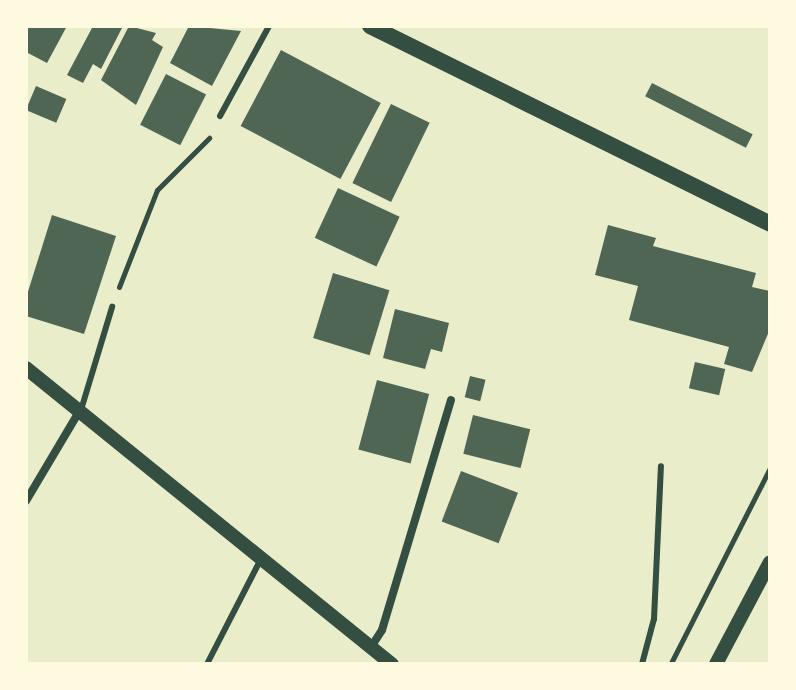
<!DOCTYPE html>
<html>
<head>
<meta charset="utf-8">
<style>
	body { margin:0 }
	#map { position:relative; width:796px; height:690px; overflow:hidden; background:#e9edc9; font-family:Barlow,sans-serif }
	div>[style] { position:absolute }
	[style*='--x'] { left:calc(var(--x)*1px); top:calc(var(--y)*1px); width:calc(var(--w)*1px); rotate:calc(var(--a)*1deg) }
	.building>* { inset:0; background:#4f6655; transform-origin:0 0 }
	.path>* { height:5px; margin:-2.5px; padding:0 2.5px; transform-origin:2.5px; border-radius:2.5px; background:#344e41 }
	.service>* { height:6px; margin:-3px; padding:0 3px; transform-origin:3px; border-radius:3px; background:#344e41 }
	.minor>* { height:8px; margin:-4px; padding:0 4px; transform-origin:4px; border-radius:4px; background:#344e41 }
	.tertiary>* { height:14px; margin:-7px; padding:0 7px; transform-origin:7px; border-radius:7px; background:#344e41 }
	.secondary>* { height:16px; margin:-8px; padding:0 8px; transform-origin:8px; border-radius:8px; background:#344e41 }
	span { translate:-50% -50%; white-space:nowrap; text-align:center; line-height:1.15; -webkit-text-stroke:8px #fefae0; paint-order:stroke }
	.frame { position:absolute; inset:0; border:28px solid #fefae0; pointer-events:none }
</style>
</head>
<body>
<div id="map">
	<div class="building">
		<div style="clip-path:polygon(26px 26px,67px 26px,47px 63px,26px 52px)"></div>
		<div style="clip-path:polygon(93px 26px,123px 26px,101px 69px,93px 64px,83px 83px,67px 75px)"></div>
		<div style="clip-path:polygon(129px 26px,156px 33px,152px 40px,163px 47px,136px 105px,101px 80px)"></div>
		<div style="clip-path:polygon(189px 26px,241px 31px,212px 86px,170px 63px)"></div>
		<div style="left:281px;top:50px;width:113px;height:86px;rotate:28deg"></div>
		<div style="left:166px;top:74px;width:45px;height:57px;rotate:27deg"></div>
		<div style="left:652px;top:83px;width:113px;height:15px;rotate:27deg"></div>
		<div style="left:36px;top:86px;width:33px;height:26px;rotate:23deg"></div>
		<div style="left:391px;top:104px;width:43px;height:88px;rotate:26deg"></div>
		<div style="left:338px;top:188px;width:68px;height:55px;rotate:25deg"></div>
		<div style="clip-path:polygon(52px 215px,116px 236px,84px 334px,26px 316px,26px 298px)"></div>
		<div style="clip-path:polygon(608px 225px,656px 238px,653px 246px,756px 273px,752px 287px,770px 291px,770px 329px,752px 372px,724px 364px,729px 347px,629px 320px,638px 286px,595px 275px)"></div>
		<div style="left:333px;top:273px;width:59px;height:68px;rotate:17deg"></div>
		<div style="clip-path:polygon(395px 309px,449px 323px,442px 352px,431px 349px,425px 369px,383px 358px)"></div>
		<div style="left:695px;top:362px;width:31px;height:27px;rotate:13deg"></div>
		<div style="left:470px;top:376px;width:16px;height:22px;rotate:14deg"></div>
		<div style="left:377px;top:380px;width:54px;height:72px;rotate:15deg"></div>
		<div style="left:473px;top:415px;width:59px;height:40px;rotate:14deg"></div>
		<div style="left:461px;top:471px;width:61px;height:54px;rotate:21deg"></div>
	</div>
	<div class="path">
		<div style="--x:119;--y:287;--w:104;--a:-68.6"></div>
		<div style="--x:157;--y:190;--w:74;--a:-45"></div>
		<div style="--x:671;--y:663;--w:219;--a:-63.1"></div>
	</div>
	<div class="service">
		<div style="--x:220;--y:116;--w:102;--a:-61.4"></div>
		<div style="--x:81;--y:410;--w:108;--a:-73.2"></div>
		<div style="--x:207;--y:664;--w:118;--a:-62.8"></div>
		<div style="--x:642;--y:664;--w:47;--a:-75.1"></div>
		<div style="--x:654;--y:619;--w:153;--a:-87.4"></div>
	</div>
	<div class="minor">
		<div style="--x:26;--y:501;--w:106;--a:-59.3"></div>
		<div style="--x:371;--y:647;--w:20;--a:-57"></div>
		<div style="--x:382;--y:630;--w:240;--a:-73.3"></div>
	</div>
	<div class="tertiary">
		<div style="--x:26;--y:368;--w:471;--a:39"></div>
		<div style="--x:716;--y:664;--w:115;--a:-62.1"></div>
	</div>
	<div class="secondary">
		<div style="--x:370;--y:26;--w:446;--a:26.3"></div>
	</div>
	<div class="frame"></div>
</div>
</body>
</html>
